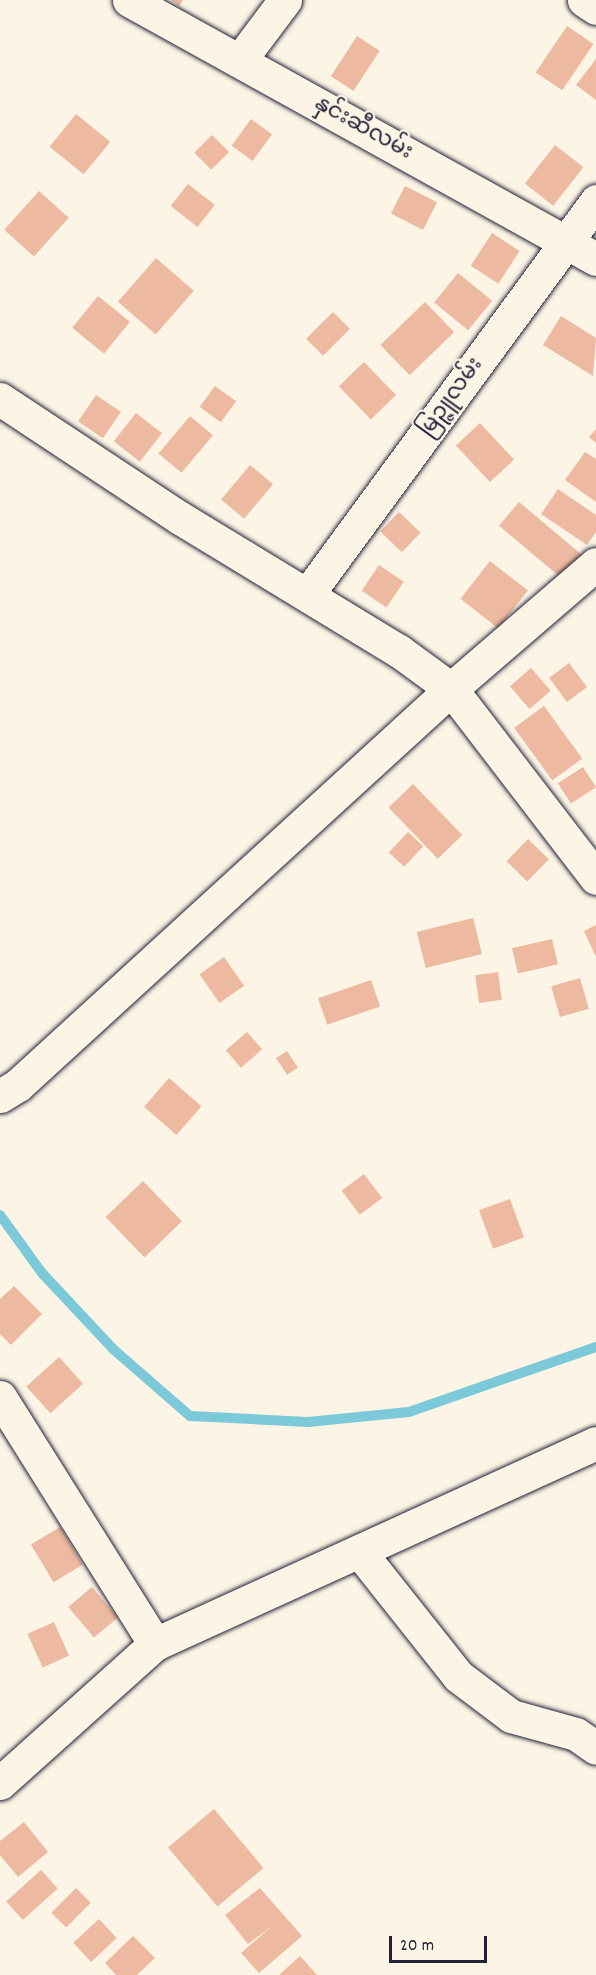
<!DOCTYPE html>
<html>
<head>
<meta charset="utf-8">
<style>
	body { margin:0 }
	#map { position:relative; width:596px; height:1975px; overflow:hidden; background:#fcf5e5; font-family:Dekko,"Noto Sans Myanmar",sans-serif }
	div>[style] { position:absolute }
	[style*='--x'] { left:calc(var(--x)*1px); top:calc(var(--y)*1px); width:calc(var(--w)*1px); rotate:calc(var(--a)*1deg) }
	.stream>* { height:10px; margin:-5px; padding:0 5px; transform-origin:5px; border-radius:5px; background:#7ccad9 }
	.building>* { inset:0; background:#edb9a0; transform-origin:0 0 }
	.roads { filter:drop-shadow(0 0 2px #22223b) drop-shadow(0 0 2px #22223b) }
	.street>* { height:33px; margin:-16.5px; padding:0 16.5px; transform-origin:16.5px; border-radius:16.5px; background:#fcf5e5 }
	span { translate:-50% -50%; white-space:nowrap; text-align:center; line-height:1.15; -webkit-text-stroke:4.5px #fcf5e5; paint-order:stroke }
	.street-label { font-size:22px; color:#22223b }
	.scale { position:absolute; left:389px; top:1936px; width:98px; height:27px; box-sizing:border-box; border:3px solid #22223b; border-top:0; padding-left:8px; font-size:18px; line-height:21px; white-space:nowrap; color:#22223b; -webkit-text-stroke:4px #fcf5e5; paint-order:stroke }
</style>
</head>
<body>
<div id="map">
	<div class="stream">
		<div style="--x:0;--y:1215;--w:72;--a:54.1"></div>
		<div style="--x:42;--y:1273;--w:104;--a:46.9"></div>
		<div style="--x:113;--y:1349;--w:102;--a:41"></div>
		<div style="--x:190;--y:1416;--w:118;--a:2.9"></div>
		<div style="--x:308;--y:1422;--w:101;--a:-5.7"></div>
		<div style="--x:409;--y:1412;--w:198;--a:-19.2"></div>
	</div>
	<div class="building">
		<div style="clip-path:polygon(171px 0,183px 0,179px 6px)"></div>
		<div style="left:567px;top:26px;width:32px;height:56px;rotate:34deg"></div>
		<div style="left:357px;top:36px;width:27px;height:48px;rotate:33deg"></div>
		<div style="clip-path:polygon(596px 59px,596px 100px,576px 85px)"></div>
		<div style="left:76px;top:114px;width:44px;height:42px;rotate:39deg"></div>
		<div style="left:251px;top:119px;width:26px;height:33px;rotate:36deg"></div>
		<div style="left:212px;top:135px;width:24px;height:25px;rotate:45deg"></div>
		<div style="left:555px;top:145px;width:36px;height:49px;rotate:38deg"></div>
		<div style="left:188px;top:184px;width:34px;height:28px;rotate:38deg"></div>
		<div style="left:405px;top:186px;width:36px;height:31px;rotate:27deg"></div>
		<div style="left:39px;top:191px;width:40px;height:52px;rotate:42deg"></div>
		<div style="left:492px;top:233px;width:33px;height:39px;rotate:33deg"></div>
		<div style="left:156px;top:258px;width:50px;height:58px;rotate:41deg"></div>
		<div style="left:458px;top:273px;width:44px;height:38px;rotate:39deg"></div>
		<div style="left:98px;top:296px;width:41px;height:41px;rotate:39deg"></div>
		<div style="left:425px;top:302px;width:42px;height:62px;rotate:46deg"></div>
		<div style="left:333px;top:312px;width:24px;height:38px;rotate:45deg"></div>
		<div style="clip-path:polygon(561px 316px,596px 338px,593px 376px,543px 345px)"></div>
		<div style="left:364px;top:362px;width:46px;height:35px;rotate:46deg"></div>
		<div style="left:215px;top:386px;width:26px;height:26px;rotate:36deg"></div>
		<div style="left:96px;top:395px;width:30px;height:32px;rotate:34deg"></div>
		<div style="left:136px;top:413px;width:33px;height:36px;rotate:38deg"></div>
		<div style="left:190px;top:416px;width:30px;height:49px;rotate:40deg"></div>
		<div style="left:480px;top:423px;width:50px;height:33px;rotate:47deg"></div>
		<div style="clip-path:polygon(596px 429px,596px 443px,589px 437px)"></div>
		<div style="clip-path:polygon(585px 452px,596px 459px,596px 502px,565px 480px)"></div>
		<div style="left:250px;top:465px;width:30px;height:45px;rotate:40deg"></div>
		<div style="clip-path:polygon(558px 489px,596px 515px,596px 532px,587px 545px,541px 514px)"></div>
		<div style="left:519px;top:502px;width:82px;height:31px;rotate:40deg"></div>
		<div style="left:399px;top:512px;width:30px;height:27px;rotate:44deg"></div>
		<div style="left:490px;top:561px;width:48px;height:48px;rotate:38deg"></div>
		<div style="left:379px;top:565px;width:30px;height:31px;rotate:34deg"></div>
		<div style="left:569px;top:663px;width:30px;height:25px;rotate:53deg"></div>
		<div style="left:531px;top:668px;width:30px;height:28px;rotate:49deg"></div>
		<div style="left:544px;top:706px;width:65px;height:37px;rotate:54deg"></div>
		<div style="left:583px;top:767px;width:24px;height:30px;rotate:57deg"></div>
		<div style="left:413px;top:784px;width:71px;height:34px;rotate:46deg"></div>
		<div style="left:408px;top:832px;width:21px;height:28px;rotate:43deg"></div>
		<div style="left:528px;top:839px;width:29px;height:31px;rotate:44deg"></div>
		<div style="left:473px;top:918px;width:37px;height:58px;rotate:76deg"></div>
		<div style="clip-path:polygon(596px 925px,596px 957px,584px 931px)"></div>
		<div style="left:552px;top:939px;width:26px;height:41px;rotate:77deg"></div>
		<div style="left:224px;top:957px;width:35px;height:30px;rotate:55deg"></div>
		<div style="left:498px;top:972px;width:28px;height:23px;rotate:82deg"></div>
		<div style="left:580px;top:978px;width:32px;height:30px;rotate:74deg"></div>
		<div style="left:371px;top:980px;width:28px;height:56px;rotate:71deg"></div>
		<div style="left:247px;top:1032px;width:23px;height:28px;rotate:49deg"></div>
		<div style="left:287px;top:1051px;width:20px;height:13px;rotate:57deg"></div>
		<div style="left:169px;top:1078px;width:43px;height:38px;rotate:41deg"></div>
		<div style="left:364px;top:1174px;width:30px;height:28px;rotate:53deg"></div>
		<div style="left:143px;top:1181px;width:56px;height:52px;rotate:46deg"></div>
		<div style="left:510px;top:1199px;width:41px;height:33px;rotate:70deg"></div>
		<div style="clip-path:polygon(14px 1286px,42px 1314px,11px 1345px,0 1334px,0 1299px)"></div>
		<div style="left:59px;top:1357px;width:36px;height:44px;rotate:48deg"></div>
		<div style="left:60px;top:1527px;width:44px;height:34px;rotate:59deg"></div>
		<div style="left:92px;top:1587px;width:40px;height:31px;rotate:50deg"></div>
		<div style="left:54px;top:1622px;width:37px;height:29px;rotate:66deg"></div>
		<div style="left:214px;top:1809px;width:77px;height:60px;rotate:50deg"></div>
		<div style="clip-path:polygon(24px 1822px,48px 1852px,18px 1877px,0 1855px,0 1841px)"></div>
		<div style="left:41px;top:1870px;width:25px;height:47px;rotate:48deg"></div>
		<div style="left:76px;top:1888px;width:21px;height:35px;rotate:45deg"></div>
		<div style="clip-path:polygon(260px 1888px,302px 1936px,259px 1973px,241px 1953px,273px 1925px,248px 1944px,225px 1915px)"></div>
		<div style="left:99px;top:1919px;width:26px;height:35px;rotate:47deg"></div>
		<div style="clip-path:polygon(133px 1936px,155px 1958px,137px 1975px,116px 1975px,105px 1963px)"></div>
		<div style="clip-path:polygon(300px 1956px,317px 1975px,279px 1975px)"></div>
	</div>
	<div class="roads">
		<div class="street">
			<div style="--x:129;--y:0;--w:534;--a:29.01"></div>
			<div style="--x:584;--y:0;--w:14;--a:34"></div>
			<div style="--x:240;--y:60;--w:75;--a:-53.1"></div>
			<div style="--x:0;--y:399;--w:216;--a:33.5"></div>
			<div style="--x:180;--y:518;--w:256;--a:31.3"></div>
			<div style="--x:399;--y:651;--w:64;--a:36.2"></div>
			<div style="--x:451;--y:689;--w:238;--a:52.5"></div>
			<div style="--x:307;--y:595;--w:489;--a:-53.7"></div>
			<div style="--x:0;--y:1096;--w:21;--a:-31"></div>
			<div style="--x:18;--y:1085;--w:587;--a:-42.44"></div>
			<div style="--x:451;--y:689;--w:191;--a:-40.8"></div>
			<div style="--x:0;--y:1397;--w:292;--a:57.9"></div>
			<div style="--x:359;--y:1551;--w:159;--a:51.6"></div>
			<div style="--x:458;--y:1676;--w:66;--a:37"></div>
			<div style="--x:511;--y:1716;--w:67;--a:15.5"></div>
			<div style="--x:576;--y:1734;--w:24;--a:35"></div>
			<div style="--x:0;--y:1783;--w:208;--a:-41.9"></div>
			<div style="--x:155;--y:1644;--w:485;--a:-24.5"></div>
		</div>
	</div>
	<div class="street-label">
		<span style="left:363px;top:129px;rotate:29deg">နှင်းဆီလမ်း</span>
		<span style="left:452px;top:398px;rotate:-54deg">မြဉ္ဇူလမ်း</span>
	</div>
	<div class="scale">20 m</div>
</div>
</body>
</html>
